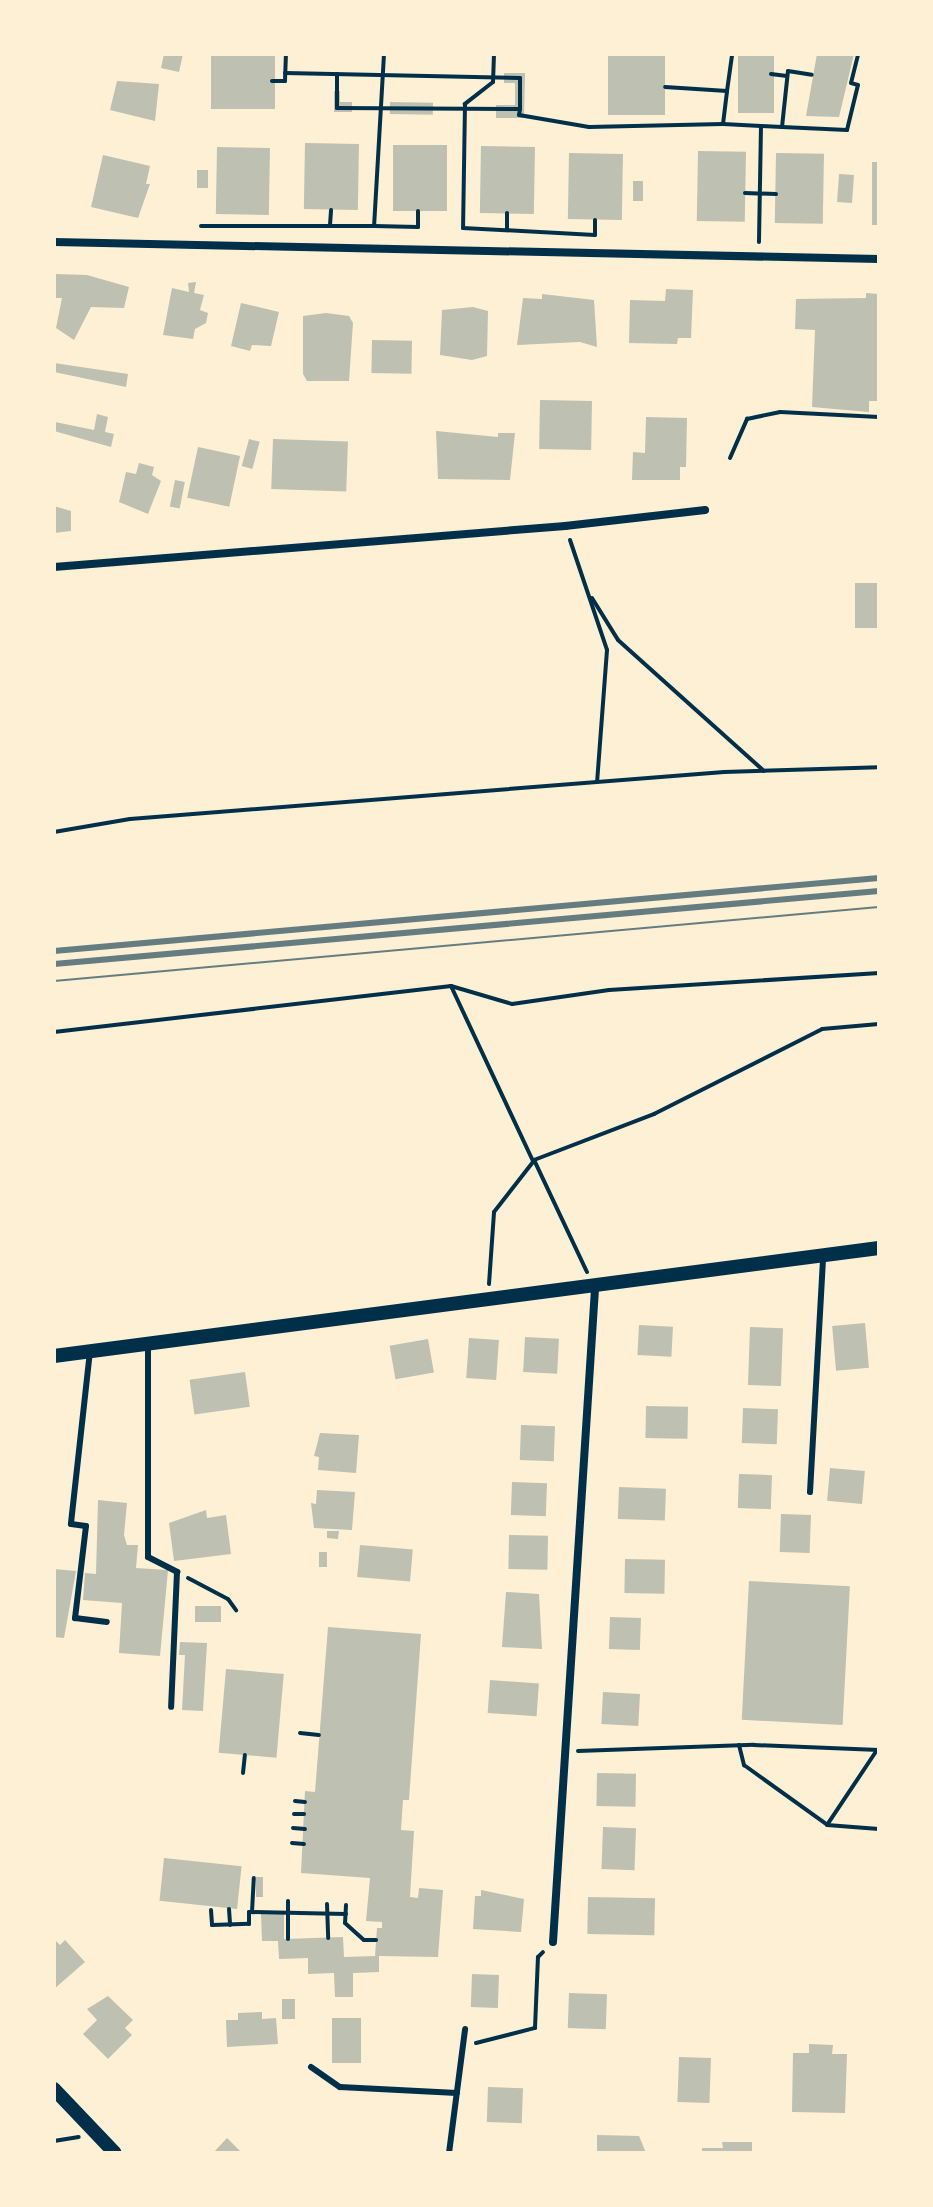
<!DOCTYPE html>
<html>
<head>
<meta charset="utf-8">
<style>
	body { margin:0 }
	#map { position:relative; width:933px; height:2207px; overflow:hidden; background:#fdf0d5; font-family:Commissioner,sans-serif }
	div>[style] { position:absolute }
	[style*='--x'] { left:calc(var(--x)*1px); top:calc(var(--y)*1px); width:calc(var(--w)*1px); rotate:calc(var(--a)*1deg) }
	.building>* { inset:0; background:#bec0b2; transform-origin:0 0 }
	.path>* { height:4px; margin:-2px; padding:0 2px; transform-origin:2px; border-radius:2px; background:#003049 }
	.service>* { height:6px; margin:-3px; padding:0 3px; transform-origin:3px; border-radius:3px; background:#003049 }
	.minor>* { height:8px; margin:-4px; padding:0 4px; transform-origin:4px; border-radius:4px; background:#003049 }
	.tertiary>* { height:14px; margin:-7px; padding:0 7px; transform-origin:7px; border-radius:7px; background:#003049 }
	.tram>* { height:2px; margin:-1px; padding:0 1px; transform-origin:1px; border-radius:1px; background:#657d81 }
	.rail>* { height:6px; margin:-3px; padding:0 3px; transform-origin:3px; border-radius:3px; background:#657d81 }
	span { translate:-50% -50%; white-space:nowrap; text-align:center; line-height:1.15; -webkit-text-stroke:6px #fdf0d5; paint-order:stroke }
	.frame { position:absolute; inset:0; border:56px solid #fdf0d5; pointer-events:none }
</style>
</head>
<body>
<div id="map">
	<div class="building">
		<div style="clip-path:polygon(164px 54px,183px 54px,179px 72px,161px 68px)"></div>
		<div style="left:211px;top:54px;width:64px;height:55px"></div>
		<div style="left:608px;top:54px;width:57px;height:61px"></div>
		<div style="left:738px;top:54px;width:36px;height:59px"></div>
		<div style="clip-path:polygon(817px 54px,854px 54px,839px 117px,806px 116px)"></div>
		<div style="clip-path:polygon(504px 73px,525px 73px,524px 118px,496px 118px,496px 105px,515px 105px,515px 83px,504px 83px)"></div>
		<div style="clip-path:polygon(117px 81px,159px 84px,155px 121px,110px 110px)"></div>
		<div style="clip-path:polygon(334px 91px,340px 91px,340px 102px,352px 102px,352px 112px,334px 112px)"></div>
		<div style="left:390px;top:102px;width:43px;height:12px;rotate:1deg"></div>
		<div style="left:305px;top:143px;width:54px;height:66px;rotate:1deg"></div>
		<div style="left:393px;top:145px;width:54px;height:66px"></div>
		<div style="left:481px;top:146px;width:54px;height:67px;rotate:1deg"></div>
		<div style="left:217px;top:147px;width:53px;height:67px;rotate:1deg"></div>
		<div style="left:698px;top:151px;width:48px;height:70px;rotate:1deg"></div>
		<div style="left:569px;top:153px;width:54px;height:66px;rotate:1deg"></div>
		<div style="left:776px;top:153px;width:48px;height:70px;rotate:1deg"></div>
		<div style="clip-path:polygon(103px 155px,150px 166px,146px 184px,150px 184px,138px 218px,91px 207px)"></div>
		<div style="left:872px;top:162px;width:7px;height:63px"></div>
		<div style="left:197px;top:170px;width:11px;height:18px"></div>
		<div style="left:839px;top:174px;width:15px;height:28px;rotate:4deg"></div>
		<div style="left:633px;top:181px;width:10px;height:20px"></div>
		<div style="clip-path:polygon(54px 274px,87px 275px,129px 287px,124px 308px,91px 307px,74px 340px,56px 328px,62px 298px,54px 298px)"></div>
		<div style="clip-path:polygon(196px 282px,194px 293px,204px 295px,200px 310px,208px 313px,206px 323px,195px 329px,193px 339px,163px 335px,172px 288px,189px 292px,188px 283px)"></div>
		<div style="clip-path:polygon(666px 289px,693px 290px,691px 338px,678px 338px,677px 344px,629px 343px,630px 300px,665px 301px)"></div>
		<div style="clip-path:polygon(866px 293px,879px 294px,879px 401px,869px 401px,869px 412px,812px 407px,815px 330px,795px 329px,796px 299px,866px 298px)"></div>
		<div style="clip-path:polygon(542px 294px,594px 300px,597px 347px,580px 342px,517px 345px,523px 298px,542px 299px)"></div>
		<div style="clip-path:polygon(241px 303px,279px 312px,271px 346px,252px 345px,250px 351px,231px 346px)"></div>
		<div style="clip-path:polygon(473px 307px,488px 311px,487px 356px,472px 360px,440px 355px,442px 310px)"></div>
		<div style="clip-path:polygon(326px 313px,349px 316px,353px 323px,349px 381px,307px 381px,303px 374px,303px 316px)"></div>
		<div style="left:372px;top:340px;width:40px;height:33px;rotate:1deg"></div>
		<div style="clip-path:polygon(54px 363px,128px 374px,126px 387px,54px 372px)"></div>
		<div style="left:540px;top:400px;width:52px;height:49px;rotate:1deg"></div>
		<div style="clip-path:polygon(97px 414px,108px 417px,105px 432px,114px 434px,111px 447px,54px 431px,55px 422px,94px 430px)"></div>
		<div style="clip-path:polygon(646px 417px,687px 418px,686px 467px,680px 467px,680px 480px,632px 480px,633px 452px,645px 453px)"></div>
		<div style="clip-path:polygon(436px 431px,498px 437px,498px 433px,515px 433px,510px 480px,438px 479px)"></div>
		<div style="left:249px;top:439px;width:11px;height:28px;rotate:15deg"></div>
		<div style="left:273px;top:439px;width:75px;height:50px;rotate:2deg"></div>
		<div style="left:198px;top:447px;width:43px;height:52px;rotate:12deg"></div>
		<div style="clip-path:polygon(139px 463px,154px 467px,152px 475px,161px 481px,148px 514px,119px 502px,126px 472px,136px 474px)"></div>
		<div style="left:175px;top:480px;width:10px;height:27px;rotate:11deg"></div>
		<div style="clip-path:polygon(54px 506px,71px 511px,71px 531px,54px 533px)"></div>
		<div style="left:855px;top:583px;width:24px;height:45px"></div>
		<div style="left:865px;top:1323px;width:45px;height:33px;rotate:85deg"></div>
		<div style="left:639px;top:1325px;width:34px;height:30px;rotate:3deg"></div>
		<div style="left:750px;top:1327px;width:33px;height:58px;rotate:2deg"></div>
		<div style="left:525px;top:1337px;width:34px;height:35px;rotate:3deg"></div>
		<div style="left:469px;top:1338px;width:30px;height:40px;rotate:4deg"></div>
		<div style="left:428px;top:1339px;width:34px;height:39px;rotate:80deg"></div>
		<div style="left:245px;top:1372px;width:35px;height:56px;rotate:82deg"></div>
		<div style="left:646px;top:1406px;width:42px;height:32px;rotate:1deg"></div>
		<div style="left:743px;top:1408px;width:35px;height:35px;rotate:2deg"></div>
		<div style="left:521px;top:1425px;width:34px;height:35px;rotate:2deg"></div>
		<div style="clip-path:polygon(320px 1433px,359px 1435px,356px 1473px,318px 1470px,319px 1457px,314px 1456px)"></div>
		<div style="left:830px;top:1468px;width:35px;height:33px;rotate:5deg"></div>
		<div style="left:739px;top:1474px;width:33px;height:34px;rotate:2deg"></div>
		<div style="left:512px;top:1482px;width:35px;height:33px;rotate:2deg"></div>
		<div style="left:619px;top:1487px;width:47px;height:32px;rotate:2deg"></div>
		<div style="clip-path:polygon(317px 1490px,355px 1492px,352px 1530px,314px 1528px,311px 1503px,316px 1504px)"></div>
		<div style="clip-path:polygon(98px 1500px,127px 1503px,124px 1535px,127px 1545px,138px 1545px,136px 1568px,168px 1570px,160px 1656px,119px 1653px,122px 1603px,83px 1600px,85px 1573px,96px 1574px)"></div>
		<div style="clip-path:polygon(206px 1510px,207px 1518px,226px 1515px,231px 1554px,174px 1561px,169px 1523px)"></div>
		<div style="left:781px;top:1514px;width:30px;height:38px;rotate:2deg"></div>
		<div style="clip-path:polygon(327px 1531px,339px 1531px,338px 1539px,327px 1538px)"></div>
		<div style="left:509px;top:1535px;width:39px;height:34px;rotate:1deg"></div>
		<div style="left:360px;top:1545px;width:53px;height:32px;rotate:5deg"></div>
		<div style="left:319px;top:1552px;width:8px;height:15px"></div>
		<div style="left:625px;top:1559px;width:40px;height:34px;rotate:1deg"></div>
		<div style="clip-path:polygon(54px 1569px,76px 1571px,64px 1638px,54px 1637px)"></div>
		<div style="left:749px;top:1581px;width:101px;height:139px;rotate:3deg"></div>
		<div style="clip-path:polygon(506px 1592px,539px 1594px,542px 1649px,502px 1647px)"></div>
		<div style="left:195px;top:1606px;width:26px;height:16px"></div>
		<div style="left:610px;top:1617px;width:31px;height:32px;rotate:2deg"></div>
		<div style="clip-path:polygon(328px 1627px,421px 1634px,409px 1800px,403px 1800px,401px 1830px,414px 1831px,410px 1897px,418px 1898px,419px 1888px,443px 1890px,438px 1957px,379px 1956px,379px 1972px,353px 1973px,353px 1997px,335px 1997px,334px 1973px,308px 1974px,308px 1958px,279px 1959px,278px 1941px,262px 1941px,261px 1914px,284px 1914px,284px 1939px,343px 1937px,344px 1957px,375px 1956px,377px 1928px,382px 1928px,382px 1922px,366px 1921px,370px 1878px,301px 1873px,305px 1791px,315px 1792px)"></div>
		<div style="clip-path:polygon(180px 1642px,207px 1643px,203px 1711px,182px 1710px,185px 1655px,179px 1655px)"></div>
		<div style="left:226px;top:1669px;width:58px;height:84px;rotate:5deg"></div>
		<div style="left:490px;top:1680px;width:49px;height:33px;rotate:4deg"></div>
		<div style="left:603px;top:1692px;width:37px;height:32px;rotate:3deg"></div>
		<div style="left:597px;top:1773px;width:39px;height:33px;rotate:1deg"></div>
		<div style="left:603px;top:1827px;width:33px;height:42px;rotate:2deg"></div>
		<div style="left:164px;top:1858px;width:78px;height:43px;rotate:6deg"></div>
		<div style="left:256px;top:1877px;width:7px;height:20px"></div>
		<div style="clip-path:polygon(481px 1890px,524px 1899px,521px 1932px,473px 1929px,475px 1896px,481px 1896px)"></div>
		<div style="left:588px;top:1897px;width:67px;height:37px;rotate:1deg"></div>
		<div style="clip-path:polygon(54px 1939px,60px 1945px,65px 1940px,85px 1962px,54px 1989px)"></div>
		<div style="left:472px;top:1974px;width:27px;height:33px;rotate:2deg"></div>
		<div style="left:569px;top:1993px;width:38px;height:35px;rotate:2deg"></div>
		<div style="clip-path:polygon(108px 1996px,133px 2020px,125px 2028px,132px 2035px,108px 2059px,83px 2034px,97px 2020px,87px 2009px)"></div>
		<div style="left:282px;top:1999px;width:13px;height:20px"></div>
		<div style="clip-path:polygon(262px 2012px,262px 2019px,276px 2018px,278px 2044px,227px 2047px,226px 2020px,238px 2020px,238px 2013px)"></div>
		<div style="left:332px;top:2018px;width:29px;height:45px"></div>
		<div style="clip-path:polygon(809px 2044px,833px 2045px,832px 2054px,847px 2054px,845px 2113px,792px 2112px,793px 2053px,809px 2053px)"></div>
		<div style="left:679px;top:2057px;width:32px;height:45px;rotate:2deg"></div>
		<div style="left:488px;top:2087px;width:35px;height:35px;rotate:2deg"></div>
		<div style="clip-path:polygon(597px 2135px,639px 2136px,646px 2153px,597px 2153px)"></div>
		<div style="clip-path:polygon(227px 2138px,242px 2153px,213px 2153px)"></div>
		<div style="clip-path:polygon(722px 2142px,752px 2142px,752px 2153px,702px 2153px,702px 2148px,723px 2148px)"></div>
	</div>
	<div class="path">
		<div style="--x:384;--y:54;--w:172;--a:93.3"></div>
		<div style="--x:374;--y:226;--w:44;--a:1.3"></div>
		<div style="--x:418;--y:227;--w:16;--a:-90"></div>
		<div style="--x:494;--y:54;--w:28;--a:92"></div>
		<div style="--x:493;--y:82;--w:36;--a:142"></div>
		<div style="--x:465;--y:104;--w:124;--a:90.9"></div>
		<div style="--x:463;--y:228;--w:132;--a:3"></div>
		<div style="--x:595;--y:235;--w:15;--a:-90"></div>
		<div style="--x:285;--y:73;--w:235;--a:1.2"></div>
		<div style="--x:520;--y:78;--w:30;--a:90"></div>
		<div style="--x:337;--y:74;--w:34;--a:90"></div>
		<div style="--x:337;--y:108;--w:183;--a:0.3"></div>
		<div style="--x:520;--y:109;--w:6;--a:99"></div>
		<div style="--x:519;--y:115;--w:71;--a:9.7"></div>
		<div style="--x:589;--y:127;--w:134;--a:-1.3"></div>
		<div style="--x:723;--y:124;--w:33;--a:-83"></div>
		<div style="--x:727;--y:91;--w:62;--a:-176.3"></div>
		<div style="--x:771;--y:74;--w:16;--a:7"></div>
		<div style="--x:272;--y:81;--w:13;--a:0"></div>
		<div style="--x:285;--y:81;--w:27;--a:-88"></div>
		<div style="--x:727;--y:91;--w:37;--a:-82"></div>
		<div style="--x:723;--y:124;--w:38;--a:3"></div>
		<div style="--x:761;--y:126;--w:116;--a:91"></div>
		<div style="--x:761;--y:126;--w:21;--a:3"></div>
		<div style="--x:782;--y:127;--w:56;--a:-83.9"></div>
		<div style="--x:788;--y:71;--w:24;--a:9"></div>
		<div style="--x:782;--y:127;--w:65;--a:2.6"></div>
		<div style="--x:847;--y:130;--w:46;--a:-76.3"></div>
		<div style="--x:858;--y:85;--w:7;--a:-164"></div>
		<div style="--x:851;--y:83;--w:30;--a:-76"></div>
		<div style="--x:745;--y:193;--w:31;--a:2"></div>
		<div style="--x:330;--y:225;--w:15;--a:-86"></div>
		<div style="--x:201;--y:226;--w:173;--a:0"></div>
		<div style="--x:507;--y:229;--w:16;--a:-90"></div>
		<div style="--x:730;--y:458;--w:43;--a:-66.4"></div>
		<div style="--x:747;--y:419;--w:34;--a:-12"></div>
		<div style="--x:780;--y:412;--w:99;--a:2.9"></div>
		<div style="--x:570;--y:540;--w:116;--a:71.4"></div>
		<div style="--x:607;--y:650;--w:132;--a:94.3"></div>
		<div style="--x:592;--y:598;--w:49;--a:58.2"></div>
		<div style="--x:618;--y:640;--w:196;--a:41.9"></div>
		<div style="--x:54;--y:832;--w:77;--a:-9.7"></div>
		<div style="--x:130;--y:819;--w:596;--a:-4.52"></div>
		<div style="--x:724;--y:772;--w:155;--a:-1.8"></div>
		<div style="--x:451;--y:986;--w:193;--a:64.9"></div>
		<div style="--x:54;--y:1032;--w:400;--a:-6.6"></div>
		<div style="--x:451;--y:986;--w:64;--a:16.4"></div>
		<div style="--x:512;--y:1004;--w:98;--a:-8.2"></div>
		<div style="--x:609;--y:990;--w:271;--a:-3.6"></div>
		<div style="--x:587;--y:1272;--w:124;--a:-115.3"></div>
		<div style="--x:534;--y:1160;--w:129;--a:-21"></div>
		<div style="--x:654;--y:1114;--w:188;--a:-26.8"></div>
		<div style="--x:822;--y:1029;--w:57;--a:-5"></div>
		<div style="--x:489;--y:1284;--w:72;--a:-86"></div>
		<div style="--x:494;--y:1212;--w:63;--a:-52"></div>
		<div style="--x:188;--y:1578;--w:45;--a:27.7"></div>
		<div style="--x:228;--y:1599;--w:14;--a:54"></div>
		<div style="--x:300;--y:1733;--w:19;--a:6"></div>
		<div style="--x:739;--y:1745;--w:21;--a:76"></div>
		<div style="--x:744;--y:1765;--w:101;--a:35.7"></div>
		<div style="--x:877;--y:1750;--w:90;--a:123.7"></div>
		<div style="--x:827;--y:1825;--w:52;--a:4.4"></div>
		<div style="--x:578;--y:1751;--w:176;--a:-2"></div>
		<div style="--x:754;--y:1745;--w:125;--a:2.3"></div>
		<div style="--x:243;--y:1773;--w:18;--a:-84"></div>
		<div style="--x:295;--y:1801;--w:10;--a:6"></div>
		<div style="--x:294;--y:1814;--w:10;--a:0"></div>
		<div style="--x:293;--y:1828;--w:12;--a:5"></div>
		<div style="--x:292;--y:1843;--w:12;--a:5"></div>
		<div style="--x:288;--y:1901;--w:38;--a:90"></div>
		<div style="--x:327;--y:1904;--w:34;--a:88"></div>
		<div style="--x:346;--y:1905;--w:18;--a:93"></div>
		<div style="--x:345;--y:1923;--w:25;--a:42"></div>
		<div style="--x:364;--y:1940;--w:12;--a:0"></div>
		<div style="--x:229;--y:1909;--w:16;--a:86"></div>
		<div style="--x:211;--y:1910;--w:15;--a:86"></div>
		<div style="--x:212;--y:1925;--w:37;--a:-2"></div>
		<div style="--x:249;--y:1924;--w:12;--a:-90"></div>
		<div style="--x:249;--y:1912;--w:97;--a:1.2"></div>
		<div style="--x:252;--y:1912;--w:34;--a:-87"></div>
		<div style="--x:476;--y:2043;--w:61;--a:-14.3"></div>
		<div style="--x:535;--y:2028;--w:71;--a:-87.6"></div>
		<div style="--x:538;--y:1957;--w:7;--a:-45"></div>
		<div style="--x:54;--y:2141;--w:25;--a:-9"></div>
	</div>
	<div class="service">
		<div style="--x:148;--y:1344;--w:213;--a:90"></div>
		<div style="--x:148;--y:1557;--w:33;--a:27"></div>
		<div style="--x:177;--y:1572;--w:135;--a:92.5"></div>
		<div style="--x:90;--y:1351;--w:174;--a:96.3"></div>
		<div style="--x:71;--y:1524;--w:15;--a:8"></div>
		<div style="--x:86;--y:1526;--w:93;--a:96.8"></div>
		<div style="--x:75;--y:1618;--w:32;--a:7"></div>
		<div style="--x:810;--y:1492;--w:235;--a:-86.8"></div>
		<div style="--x:311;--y:2067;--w:35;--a:35"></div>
		<div style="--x:340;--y:2087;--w:117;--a:2.9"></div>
		<div style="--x:449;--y:2153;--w:125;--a:-82.6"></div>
	</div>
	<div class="minor">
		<div style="--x:54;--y:242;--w:825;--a:1.18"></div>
		<div style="--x:54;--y:567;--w:513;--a:-4.59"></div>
		<div style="--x:565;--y:526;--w:141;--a:-6.5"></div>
		<div style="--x:553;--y:1942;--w:654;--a:-86.32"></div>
	</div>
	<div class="tertiary">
		<div style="--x:54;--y:1356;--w:832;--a:-7.46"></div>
		<div style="--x:54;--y:2089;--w:88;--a:46.4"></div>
	</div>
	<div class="tram">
		<div style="--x:54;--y:981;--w:828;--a:-5.13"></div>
	</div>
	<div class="rail">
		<div style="--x:54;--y:951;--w:828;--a:-5.06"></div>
		<div style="--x:54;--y:964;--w:828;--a:-5.06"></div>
	</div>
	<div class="frame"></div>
</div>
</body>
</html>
